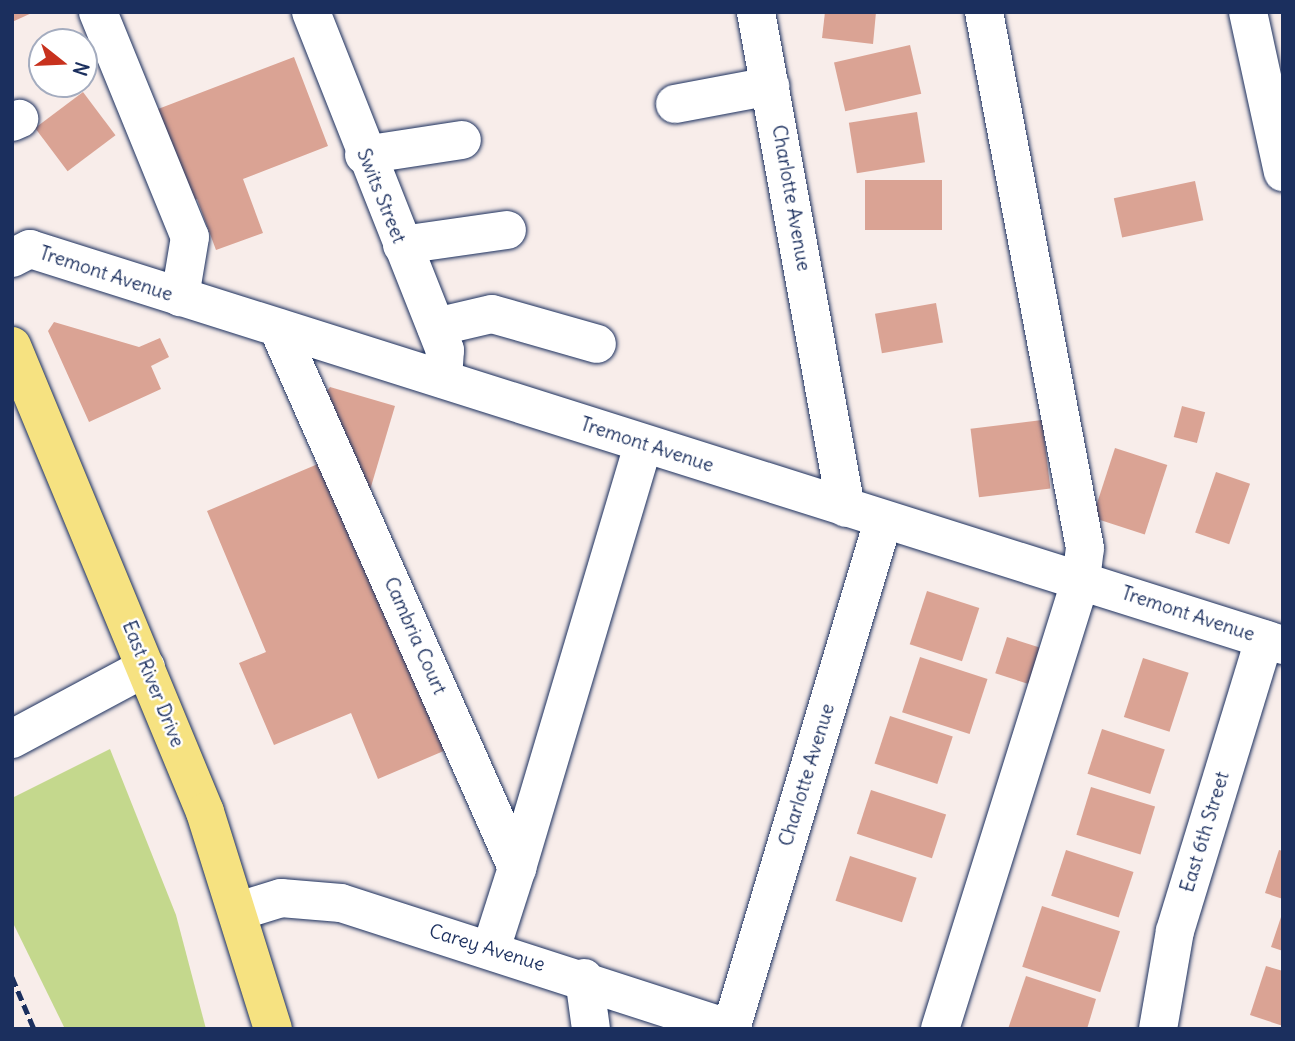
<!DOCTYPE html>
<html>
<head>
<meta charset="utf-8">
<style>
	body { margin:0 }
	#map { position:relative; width:1295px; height:1041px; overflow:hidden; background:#f8edea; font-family:Delius,sans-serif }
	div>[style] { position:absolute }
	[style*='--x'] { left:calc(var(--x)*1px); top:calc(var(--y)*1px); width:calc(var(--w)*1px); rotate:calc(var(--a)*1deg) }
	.green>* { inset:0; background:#c4d88d }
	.building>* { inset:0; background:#daa394; transform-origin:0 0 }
	.roads { filter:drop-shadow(0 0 2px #1b2f5e) drop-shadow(0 0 2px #1b2f5e) }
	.minor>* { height:38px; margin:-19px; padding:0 19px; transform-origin:19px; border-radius:19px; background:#fff }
	.major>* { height:38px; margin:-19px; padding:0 19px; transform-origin:19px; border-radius:19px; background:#f6e281 }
	.rail>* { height:5px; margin-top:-2.5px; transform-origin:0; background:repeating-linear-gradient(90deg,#1b2f5e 0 10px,transparent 0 15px) }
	span { translate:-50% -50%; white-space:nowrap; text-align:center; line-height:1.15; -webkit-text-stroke:5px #fff; paint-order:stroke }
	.street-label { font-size:19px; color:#1b2f5e }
	.frame { position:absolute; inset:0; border:14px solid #1b2f5e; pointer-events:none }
	.north { position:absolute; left:28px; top:28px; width:70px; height:70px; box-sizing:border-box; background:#fff; border:2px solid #a4acbf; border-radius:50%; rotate:108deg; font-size:19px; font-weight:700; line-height:28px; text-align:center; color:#1b2f5e }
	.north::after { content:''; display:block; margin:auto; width:24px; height:32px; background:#c8321e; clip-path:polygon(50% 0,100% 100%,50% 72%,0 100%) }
</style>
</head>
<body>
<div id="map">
	<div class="green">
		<div style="clip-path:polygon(110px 749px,176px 915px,206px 1029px,65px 1029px,12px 921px,12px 798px)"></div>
	</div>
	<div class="building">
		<div style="clip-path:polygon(12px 12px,34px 12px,12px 22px)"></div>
		<div style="clip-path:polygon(825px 12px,876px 12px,873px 44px,822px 38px)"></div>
		<div style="left:910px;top:45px;width:50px;height:78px;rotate:77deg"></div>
		<div style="clip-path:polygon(294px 57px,328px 146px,243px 179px,263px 233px,216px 250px,197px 199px,180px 205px,145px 114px)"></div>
		<div style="left:83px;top:92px;width:54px;height:60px;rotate:53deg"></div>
		<div style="left:917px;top:112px;width:51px;height:69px;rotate:81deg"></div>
		<div style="left:865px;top:180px;width:77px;height:50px"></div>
		<div style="left:1195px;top:181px;width:40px;height:83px;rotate:78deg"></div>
		<div style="left:936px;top:303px;width:40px;height:62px;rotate:80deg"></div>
		<div style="clip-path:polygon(54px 322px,139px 347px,160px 338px,169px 357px,151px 366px,161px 389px,89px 422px,48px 331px)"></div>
		<div style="clip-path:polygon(330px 387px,395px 406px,370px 490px,323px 396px)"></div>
		<div style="left:1182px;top:406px;width:24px;height:32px;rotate:15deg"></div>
		<div style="left:1042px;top:420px;width:69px;height:72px;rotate:83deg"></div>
		<div style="left:1115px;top:448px;width:55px;height:73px;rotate:18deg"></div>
		<div style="clip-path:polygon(325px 461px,446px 750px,378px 779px,351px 713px,274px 745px,239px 663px,266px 652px,207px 511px)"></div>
		<div style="left:1216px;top:472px;width:36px;height:64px;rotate:19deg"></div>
		<div style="left:927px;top:591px;width:55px;height:56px;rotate:18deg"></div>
		<div style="left:1007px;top:637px;width:35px;height:38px;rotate:18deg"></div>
		<div style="left:920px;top:657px;width:71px;height:58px;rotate:18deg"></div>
		<div style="left:1143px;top:658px;width:48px;height:62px;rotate:18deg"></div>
		<div style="left:890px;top:716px;width:66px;height:50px;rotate:18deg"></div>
		<div style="left:1102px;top:729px;width:66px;height:47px;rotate:18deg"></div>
		<div style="left:1091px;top:787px;width:67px;height:50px;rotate:17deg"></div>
		<div style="left:871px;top:790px;width:79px;height:46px;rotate:18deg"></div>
		<div style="left:1066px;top:850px;width:71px;height:48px;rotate:18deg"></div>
		<div style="clip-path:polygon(1279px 850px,1283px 851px,1283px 899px,1265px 893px)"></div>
		<div style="left:850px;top:856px;width:70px;height:47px;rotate:18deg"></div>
		<div style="left:1042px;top:906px;width:82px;height:64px;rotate:18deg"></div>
		<div style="clip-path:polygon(1282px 914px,1283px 914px,1283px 951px,1271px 947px)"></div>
		<div style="clip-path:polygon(1266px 966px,1283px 971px,1283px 1026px,1250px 1015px)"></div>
		<div style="clip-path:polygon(1026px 976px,1096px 999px,1087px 1029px,1008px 1029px)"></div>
	</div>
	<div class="roads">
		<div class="minor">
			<div style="--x:98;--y:12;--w:243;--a:67.8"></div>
			<div style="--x:190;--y:237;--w:61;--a:99.5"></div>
			<div style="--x:311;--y:12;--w:364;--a:68.4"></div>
			<div style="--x:445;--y:350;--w:29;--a:94"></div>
			<div style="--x:756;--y:12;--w:504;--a:79.72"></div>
			<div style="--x:1248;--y:12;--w:164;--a:77.7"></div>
			<div style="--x:675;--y:104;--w:97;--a:-10.7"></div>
			<div style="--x:12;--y:122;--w:8;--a:-23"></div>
			<div style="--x:364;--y:155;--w:99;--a:-8.7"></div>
			<div style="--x:402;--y:245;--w:106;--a:-8.1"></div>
			<div style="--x:12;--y:258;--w:20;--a:-27"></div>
			<div style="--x:30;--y:249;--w:1314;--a:17.54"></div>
			<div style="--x:436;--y:327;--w:57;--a:-13.1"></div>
			<div style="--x:492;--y:314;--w:109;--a:15.9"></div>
			<div style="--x:278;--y:328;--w:591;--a:66.13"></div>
			<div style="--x:517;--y:868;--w:85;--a:107.8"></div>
			<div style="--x:12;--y:739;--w:152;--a:-28.2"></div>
			<div style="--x:517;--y:868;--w:442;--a:-73.4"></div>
			<div style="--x:239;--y:911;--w:44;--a:-17.2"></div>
			<div style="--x:281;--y:898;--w:60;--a:4.8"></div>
			<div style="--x:341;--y:903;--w:409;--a:17.9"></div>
			<div style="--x:584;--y:978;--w:51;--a:82.2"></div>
			<div style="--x:731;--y:1029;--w:530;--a:-73.34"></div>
			<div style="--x:940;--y:1029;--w:471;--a:-72.6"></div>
			<div style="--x:1081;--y:580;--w:32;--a:-83"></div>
			<div style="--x:1085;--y:548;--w:545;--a:-100.67"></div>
			<div style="--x:1158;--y:1029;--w:99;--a:-80.2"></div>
			<div style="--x:1175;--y:931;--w:305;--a:-73"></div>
		</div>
		<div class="major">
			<div style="--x:12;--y:346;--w:504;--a:67.5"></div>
			<div style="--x:205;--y:812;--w:227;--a:72.6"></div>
		</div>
	</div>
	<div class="rail">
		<div style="--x:12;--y:977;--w:56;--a:67.1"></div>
	</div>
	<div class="street-label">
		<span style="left:381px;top:196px;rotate:68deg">Swits Street</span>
		<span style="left:791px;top:198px;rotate:80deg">Charlotte Avenue</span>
		<span style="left:106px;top:274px;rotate:18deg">Tremont Avenue</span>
		<span style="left:647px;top:445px;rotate:18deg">Tremont Avenue</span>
		<span style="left:1188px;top:614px;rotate:18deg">Tremont Avenue</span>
		<span style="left:415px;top:636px;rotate:66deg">Cambria Court</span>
		<span style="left:153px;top:684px;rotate:68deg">East River Drive</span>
		<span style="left:807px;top:775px;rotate:-73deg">Charlotte Avenue</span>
		<span style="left:1205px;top:832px;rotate:-73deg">East 6th Street</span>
		<span style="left:487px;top:948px;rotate:17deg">Carey Avenue</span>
	</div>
	<div class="frame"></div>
	<div class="north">N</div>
</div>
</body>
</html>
